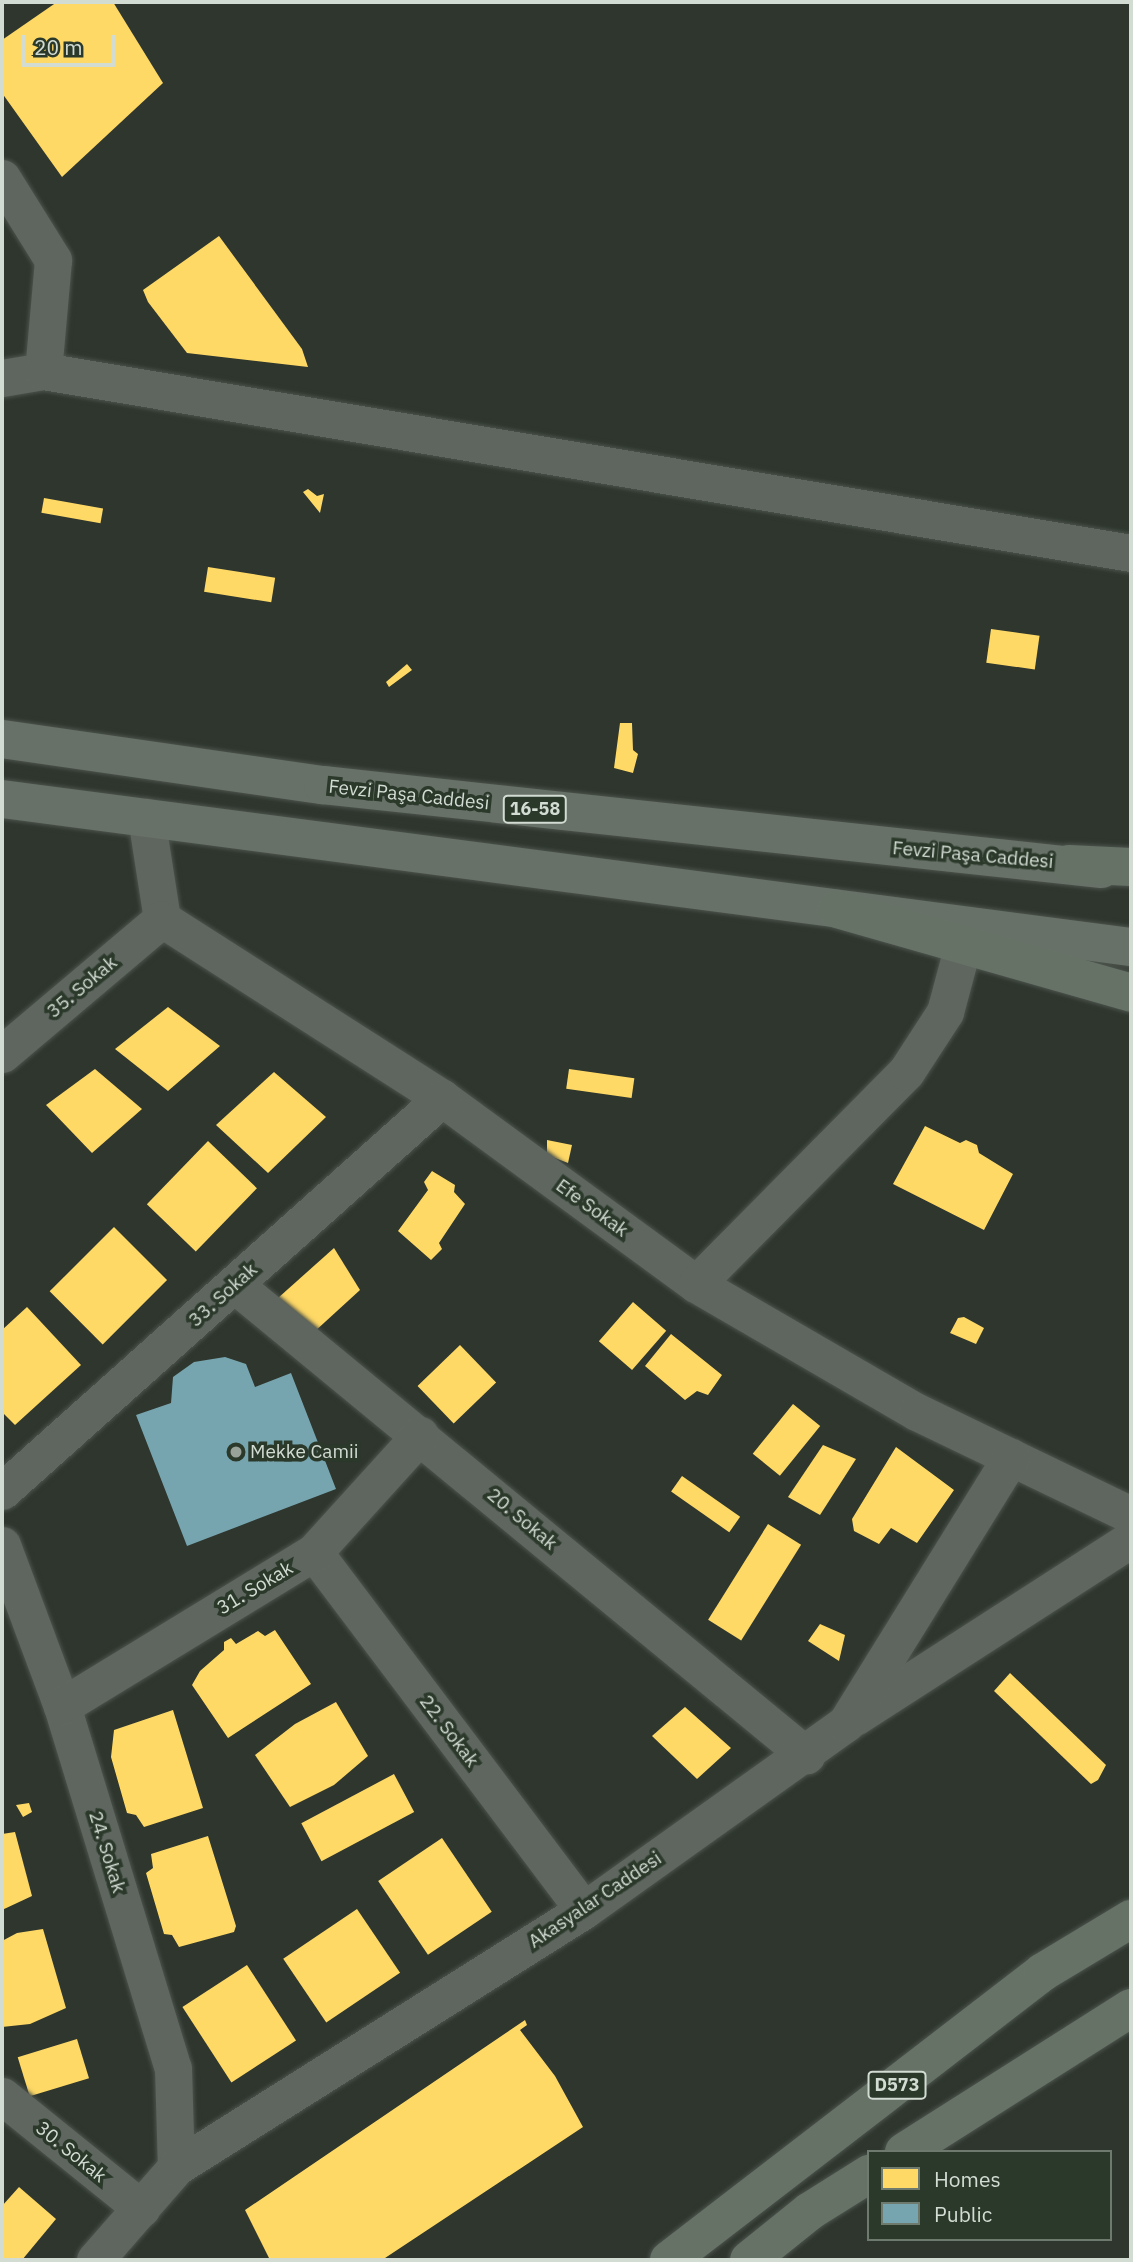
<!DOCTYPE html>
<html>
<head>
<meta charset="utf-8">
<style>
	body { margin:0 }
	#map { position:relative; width:1133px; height:2262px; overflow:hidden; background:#2e362e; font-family:"IBM Plex Sans",sans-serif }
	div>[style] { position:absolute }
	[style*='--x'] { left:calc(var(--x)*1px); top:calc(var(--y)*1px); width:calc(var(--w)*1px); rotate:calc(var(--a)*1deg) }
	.homes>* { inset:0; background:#ffd966; transform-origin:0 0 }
	.public>* { inset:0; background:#76a5af }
	.roads { filter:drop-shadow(0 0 2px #4c534c) drop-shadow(0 0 2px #4c534c) }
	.minor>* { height:37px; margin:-18.5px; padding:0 18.5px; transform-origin:18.5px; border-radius:18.5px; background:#5f665f }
	.major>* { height:38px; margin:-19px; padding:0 19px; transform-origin:19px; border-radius:19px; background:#687168 }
	.highway>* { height:38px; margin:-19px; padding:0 19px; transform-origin:19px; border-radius:19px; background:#677267 }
	.dots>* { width:19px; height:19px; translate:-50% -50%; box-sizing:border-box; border:4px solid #2b392b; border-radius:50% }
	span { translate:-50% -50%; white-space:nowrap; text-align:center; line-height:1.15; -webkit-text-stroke:7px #2b392b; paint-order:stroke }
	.shield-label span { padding:2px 5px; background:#2b392b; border:2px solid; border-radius:5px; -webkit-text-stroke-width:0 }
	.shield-label { font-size:18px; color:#d3dcd3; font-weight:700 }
	.street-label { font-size:19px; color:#d3dcd3 }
	.poi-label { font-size:19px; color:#d3dcd3 }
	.left { translate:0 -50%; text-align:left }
	.frame { position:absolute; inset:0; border:4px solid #d3dcd3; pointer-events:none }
	.legend { position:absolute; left:867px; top:2150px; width:245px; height:91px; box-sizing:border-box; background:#2b392b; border:2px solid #6e7a6e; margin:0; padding:9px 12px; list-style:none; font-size:21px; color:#d3dcd3 }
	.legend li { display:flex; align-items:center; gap:14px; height:35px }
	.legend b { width:35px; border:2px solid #6e7a6e }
	.scale { position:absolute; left:21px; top:35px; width:94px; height:32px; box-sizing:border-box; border:4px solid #d3dcd3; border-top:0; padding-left:9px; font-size:21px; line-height:24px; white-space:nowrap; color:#d3dcd3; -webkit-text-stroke:5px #2b392b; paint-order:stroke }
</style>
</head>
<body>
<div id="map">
	<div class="homes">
		<div style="clip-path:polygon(57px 2px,113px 2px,163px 83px,62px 177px,2px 93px,2px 40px)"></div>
		<div style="clip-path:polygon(219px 236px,302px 349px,308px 367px,187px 353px,148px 302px,143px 290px)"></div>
		<div style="clip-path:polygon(308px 489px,317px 496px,324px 494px,320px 513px,303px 492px)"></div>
		<div style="left:44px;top:498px;width:60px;height:15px;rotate:10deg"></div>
		<div style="left:208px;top:567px;width:68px;height:25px;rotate:9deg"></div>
		<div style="left:991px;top:629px;width:49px;height:34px;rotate:8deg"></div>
		<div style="clip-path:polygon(407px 664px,412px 670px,389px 687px,386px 682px)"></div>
		<div style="clip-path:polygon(620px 723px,632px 723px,633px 750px,638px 754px,633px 773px,614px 768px)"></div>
		<div style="clip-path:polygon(168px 1007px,220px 1046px,168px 1091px,115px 1049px)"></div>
		<div style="clip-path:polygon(95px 1069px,142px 1109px,92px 1153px,46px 1105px)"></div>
		<div style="left:569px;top:1069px;width:66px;height:20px;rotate:8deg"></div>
		<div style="clip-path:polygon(274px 1072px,326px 1117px,268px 1173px,216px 1125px)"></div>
		<div style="clip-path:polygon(925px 1126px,960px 1143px,966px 1140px,977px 1145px,979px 1153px,1013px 1174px,984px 1230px,893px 1184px)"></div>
		<div style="clip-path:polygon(547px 1140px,572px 1145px,568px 1163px,547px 1155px)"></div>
		<div style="left:208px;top:1141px;width:68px;height:88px;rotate:44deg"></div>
		<div style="clip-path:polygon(432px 1171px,455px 1185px,454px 1192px,465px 1204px,439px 1243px,442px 1249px,431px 1260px,398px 1231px,428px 1190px,424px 1182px)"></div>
		<div style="left:114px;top:1227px;width:75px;height:91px;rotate:45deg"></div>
		<div style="clip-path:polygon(334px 1248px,360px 1290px,313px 1333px,278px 1298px)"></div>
		<div style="left:633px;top:1302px;width:44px;height:52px;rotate:41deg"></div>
		<div style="clip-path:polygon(27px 1307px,81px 1365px,15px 1425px,2px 1412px,2px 1330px)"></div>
		<div style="clip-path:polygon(964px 1317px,984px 1328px,976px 1344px,950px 1333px,958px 1318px)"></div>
		<div style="clip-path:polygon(671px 1334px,722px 1375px,708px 1395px,697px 1391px,685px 1400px,645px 1366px)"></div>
		<div style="left:460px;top:1345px;width:52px;height:59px;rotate:46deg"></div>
		<div style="left:793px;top:1404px;width:35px;height:64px;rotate:39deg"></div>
		<div style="clip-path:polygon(823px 1445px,856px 1459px,820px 1515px,788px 1497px)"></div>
		<div style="clip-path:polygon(896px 1447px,954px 1490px,917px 1543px,891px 1528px,879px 1544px,854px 1531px,852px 1519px)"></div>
		<div style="left:682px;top:1476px;width:71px;height:19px;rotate:35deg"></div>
		<div style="left:768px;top:1524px;width:39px;height:113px;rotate:32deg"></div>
		<div style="clip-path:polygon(820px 1624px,845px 1635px,839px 1661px,808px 1641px)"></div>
		<div style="clip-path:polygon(275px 1630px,311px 1684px,228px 1738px,192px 1685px,200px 1671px,224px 1650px,224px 1642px,231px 1638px,236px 1644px,258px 1631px,265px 1636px)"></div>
		<div style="clip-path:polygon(1010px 1673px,1106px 1765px,1098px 1780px,1091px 1784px,994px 1691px)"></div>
		<div style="clip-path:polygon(336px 1702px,368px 1756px,334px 1785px,290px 1807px,255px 1755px,295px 1724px)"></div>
		<div style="clip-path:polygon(685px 1707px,731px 1748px,697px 1779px,652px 1736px)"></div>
		<div style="clip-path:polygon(173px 1710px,203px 1808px,144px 1827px,136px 1815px,127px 1813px,111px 1757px,114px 1730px)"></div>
		<div style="left:394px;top:1774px;width:43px;height:105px;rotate:62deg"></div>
		<div style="clip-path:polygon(29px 1803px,32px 1812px,23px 1817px,16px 1805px)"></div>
		<div style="clip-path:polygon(15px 1832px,32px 1896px,2px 1910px,2px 1834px)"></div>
		<div style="clip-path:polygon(208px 1836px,236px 1926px,234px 1932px,179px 1947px,172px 1935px,164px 1934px,146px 1873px,153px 1868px,151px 1854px)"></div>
		<div style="left:442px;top:1838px;width:89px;height:77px;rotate:56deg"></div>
		<div style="left:357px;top:1909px;width:77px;height:89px;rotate:56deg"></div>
		<div style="clip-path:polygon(43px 1929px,66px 2008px,30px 2024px,2px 2027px,2px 1941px,17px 1933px)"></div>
		<div style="left:247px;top:1965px;width:90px;height:77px;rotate:57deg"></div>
		<div style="clip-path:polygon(525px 2020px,527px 2025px,520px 2030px,555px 2076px,583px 2127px,382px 2260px,270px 2260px,245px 2210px)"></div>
		<div style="left:77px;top:2039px;width:41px;height:62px;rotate:73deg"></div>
		<div style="clip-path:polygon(19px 2187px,56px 2219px,22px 2260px,2px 2260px,2px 2206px)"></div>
	</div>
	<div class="public">
		<div style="clip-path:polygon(225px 1357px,246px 1364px,255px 1387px,291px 1373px,336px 1489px,187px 1546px,136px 1415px,171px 1403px,173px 1377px,194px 1362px)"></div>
	</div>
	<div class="roads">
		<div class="minor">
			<div style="--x:2;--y:178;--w:97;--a:58.1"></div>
			<div style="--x:53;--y:260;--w:111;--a:95.1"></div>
			<div style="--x:2;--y:378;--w:42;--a:-9.7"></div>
			<div style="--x:43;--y:371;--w:1103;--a:9.5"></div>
			<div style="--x:146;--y:817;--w:103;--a:81.1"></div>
			<div style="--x:162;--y:919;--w:332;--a:32.6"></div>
			<div style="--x:442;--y:1098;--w:315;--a:36.2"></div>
			<div style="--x:696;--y:1284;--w:255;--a:30.1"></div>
			<div style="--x:917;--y:1412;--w:237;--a:25.7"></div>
			<div style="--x:2;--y:1054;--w:209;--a:-40.2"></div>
			<div style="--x:696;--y:1284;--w:298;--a:-45.3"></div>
			<div style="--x:906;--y:1072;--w:72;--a:-57"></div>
			<div style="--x:945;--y:1012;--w:89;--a:-75"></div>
			<div style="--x:235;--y:1285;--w:740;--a:39.46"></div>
			<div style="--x:2;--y:1491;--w:590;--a:-41.77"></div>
			<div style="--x:2;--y:1545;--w:172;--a:69.6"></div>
			<div style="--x:62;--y:1706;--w:379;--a:73"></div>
			<div style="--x:173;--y:2068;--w:99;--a:88.3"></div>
			<div style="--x:314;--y:1552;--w:448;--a:53"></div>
			<div style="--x:62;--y:1706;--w:295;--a:-31.4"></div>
			<div style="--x:314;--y:1552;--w:158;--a:-47.8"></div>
			<div style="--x:855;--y:1717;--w:328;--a:-32.8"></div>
			<div style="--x:2;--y:2096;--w:179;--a:38.9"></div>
			<div style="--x:95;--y:2260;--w:123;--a:-48.9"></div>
			<div style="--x:176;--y:2167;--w:482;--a:-32.2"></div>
			<div style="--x:584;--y:1910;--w:322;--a:-35.5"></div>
			<div style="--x:846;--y:1723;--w:313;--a:-58.2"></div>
		</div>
		<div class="major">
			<div style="--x:2;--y:739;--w:324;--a:8.2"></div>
			<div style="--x:323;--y:785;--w:783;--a:6.16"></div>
			<div style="--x:2;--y:799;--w:1139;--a:7.47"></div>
		</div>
		<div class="highway">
			<div style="--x:1069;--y:864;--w:62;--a:2.8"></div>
			<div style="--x:837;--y:909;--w:306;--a:15.9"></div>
			<div style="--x:904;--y:2152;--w:269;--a:-32.4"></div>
			<div style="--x:669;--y:2260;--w:472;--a:-37.6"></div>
			<div style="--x:1043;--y:1972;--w:103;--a:-31.1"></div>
			<div style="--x:749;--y:2260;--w:78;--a:-38.8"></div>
			<div style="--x:810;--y:2211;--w:70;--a:-32.1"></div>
		</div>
	</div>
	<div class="dots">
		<div style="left:236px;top:1452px;background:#99a299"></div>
	</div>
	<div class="shield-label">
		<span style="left:535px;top:809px">16-58</span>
		<span style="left:897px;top:2085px">D573</span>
	</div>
	<div class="street-label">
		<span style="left:409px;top:795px;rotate:6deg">Fevzi Paşa Caddesi</span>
		<span style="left:973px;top:855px;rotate:5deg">Fevzi Paşa Caddesi</span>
		<span style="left:82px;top:987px;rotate:-40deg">35. Sokak</span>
		<span style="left:592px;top:1208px;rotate:36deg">Efe Sokak</span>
		<span style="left:223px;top:1295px;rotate:-42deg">33. Sokak</span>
		<span style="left:522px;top:1519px;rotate:40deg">20. Sokak</span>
		<span style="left:255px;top:1588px;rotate:-31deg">31. Sokak</span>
		<span style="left:449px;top:1731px;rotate:53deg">22. Sokak</span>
		<span style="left:107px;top:1852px;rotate:73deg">24. Sokak</span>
		<span style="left:595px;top:1900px;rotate:-34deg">Akasyalar Caddesi</span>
		<span style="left:71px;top:2152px;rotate:39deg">30. Sokak</span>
	</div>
	<div class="poi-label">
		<span class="left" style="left:250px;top:1452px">Mekke Camii</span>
	</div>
	<div class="frame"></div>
	<ul class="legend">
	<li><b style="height:19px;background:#ffd966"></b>Homes</li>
	<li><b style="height:19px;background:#76a5af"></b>Public</li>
	</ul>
	<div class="scale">20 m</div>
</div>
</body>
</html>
